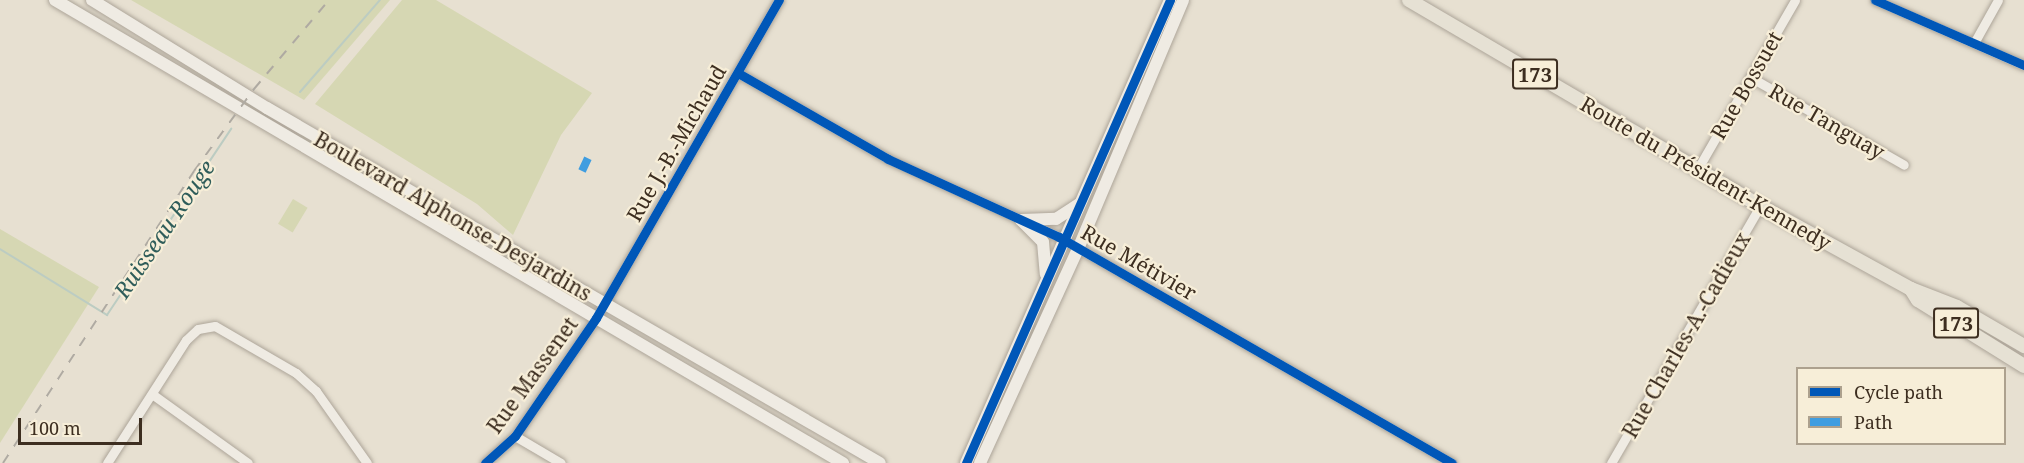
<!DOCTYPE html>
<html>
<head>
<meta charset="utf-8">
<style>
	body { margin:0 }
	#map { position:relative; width:2024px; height:463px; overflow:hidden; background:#e7e0d1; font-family:"Noto Serif",serif }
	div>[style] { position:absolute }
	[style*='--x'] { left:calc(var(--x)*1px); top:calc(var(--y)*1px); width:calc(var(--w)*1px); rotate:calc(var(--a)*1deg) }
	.green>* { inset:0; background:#d6d7b3; transform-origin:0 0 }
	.stream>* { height:2px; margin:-1px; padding:0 1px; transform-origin:1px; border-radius:1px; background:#bcccc2 }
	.roads { filter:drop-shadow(0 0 2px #ada599) drop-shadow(0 0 2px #ada599) }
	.street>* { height:9px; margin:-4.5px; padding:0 4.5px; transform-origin:4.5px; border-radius:4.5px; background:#efebe3 }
	.secondary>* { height:12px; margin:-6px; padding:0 6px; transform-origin:6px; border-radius:6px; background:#efebe3 }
	.primary>* { height:14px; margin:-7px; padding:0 7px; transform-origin:7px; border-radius:7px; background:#e6e1d4 }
	.rail>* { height:2px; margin-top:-1px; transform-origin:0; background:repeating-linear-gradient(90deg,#afaaa2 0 10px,transparent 0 20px) }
	.quiet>* { height:8px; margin-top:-4px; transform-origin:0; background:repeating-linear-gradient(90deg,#3f9de0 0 15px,transparent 0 23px) }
	.cycleway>* { height:9px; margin:-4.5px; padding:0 4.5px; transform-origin:4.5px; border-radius:4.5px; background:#0057b8 }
	span { translate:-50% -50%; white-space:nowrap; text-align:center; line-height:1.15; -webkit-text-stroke:4.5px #f7eed8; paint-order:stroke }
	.shield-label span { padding:2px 4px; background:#f7eed8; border:2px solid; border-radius:4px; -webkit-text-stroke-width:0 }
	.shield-label { font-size:20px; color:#3d2e20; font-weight:700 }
	.street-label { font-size:21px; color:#3d2e20 }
	.water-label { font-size:22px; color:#2f5d5a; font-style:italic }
	.legend { position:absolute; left:1796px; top:367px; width:210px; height:78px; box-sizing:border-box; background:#f7eed8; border:2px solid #ada18e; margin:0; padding:8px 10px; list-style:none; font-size:18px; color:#3d2e20 }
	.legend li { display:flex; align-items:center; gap:12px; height:30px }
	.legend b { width:30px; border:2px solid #ada18e }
	.scale { position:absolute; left:18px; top:418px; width:124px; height:27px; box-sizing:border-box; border:3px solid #3d2e20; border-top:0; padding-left:8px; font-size:18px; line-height:21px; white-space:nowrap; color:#3d2e20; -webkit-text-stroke:4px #f7eed8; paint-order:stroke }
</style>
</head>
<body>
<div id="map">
	<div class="green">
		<div style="clip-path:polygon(131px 0,390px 0,304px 100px)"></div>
		<div style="clip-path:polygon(402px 0,436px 0,592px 93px,561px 135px,513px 235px,477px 204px,315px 104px)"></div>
		<div style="left:293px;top:199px;width:17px;height:29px;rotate:31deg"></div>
		<div style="clip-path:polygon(0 229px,99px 287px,0 443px)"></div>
	</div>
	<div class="stream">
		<div style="--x:300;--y:92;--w:122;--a:-49"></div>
		<div style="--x:0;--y:249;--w:126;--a:31.7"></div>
		<div style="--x:107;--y:315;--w:224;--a:-56.3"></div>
	</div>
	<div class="roads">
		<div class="street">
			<div style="--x:1875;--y:0;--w:163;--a:23.6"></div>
			<div style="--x:1974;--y:43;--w:49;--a:-60.8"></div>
			<div style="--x:738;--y:73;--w:173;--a:29.8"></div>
			<div style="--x:888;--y:159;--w:188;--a:24.5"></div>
			<div style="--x:1059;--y:237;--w:453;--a:29.9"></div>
			<div style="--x:1750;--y:77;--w:177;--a:29.7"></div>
			<div style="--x:1697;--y:170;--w:196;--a:-60"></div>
			<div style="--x:152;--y:394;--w:118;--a:35.7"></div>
			<div style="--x:515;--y:436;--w:53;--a:30.4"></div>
			<div style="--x:107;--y:463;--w:146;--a:-57.3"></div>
			<div style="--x:186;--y:340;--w:16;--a:-43"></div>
			<div style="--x:198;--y:329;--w:17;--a:-10"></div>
			<div style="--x:215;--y:326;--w:94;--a:30.1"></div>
			<div style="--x:296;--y:373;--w:27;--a:42"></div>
			<div style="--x:316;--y:391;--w:88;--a:54.7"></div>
			<div style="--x:485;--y:463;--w:40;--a:-42"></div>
			<div style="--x:515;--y:436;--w:143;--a:-55.5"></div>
			<div style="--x:596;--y:318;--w:367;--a:-60.1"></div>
			<div style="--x:1611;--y:463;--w:297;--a:-59.9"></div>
		</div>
		<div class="secondary">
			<div style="--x:55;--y:0;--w:914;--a:30.44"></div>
			<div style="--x:92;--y:0;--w:206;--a:31.7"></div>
			<div style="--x:267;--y:108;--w:708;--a:30.08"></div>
			<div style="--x:1021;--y:220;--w:31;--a:45"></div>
			<div style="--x:1043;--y:242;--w:32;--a:85"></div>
			<div style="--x:1021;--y:220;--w:35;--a:-2"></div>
			<div style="--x:1056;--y:219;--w:27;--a:-33"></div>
			<div style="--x:966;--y:463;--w:506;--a:-66.22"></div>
			<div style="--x:980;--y:463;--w:235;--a:-65.4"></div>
			<div style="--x:1078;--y:249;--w:270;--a:-67.1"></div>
		</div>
		<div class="primary">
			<div style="--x:1409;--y:0;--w:407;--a:30.4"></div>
			<div style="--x:1760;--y:206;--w:172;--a:28.8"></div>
			<div style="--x:1911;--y:289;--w:49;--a:21.4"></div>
			<div style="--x:1957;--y:307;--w:78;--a:30.2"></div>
			<div style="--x:1911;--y:289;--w:13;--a:58"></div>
			<div style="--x:1918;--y:300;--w:125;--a:31.9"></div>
		</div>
	</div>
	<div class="rail">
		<div style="--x:3;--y:463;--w:349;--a:-56.8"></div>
		<div style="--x:194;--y:171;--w:102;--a:-53.8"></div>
		<div style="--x:254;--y:89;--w:116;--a:-49.9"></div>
	</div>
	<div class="quiet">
		<div style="--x:582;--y:171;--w:14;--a:-65"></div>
	</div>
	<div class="cycleway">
		<div style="--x:1875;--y:0;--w:163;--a:23.6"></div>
		<div style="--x:738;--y:73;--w:173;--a:29.8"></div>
		<div style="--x:888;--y:159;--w:188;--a:24.5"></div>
		<div style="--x:1059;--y:237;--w:453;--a:29.9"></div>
		<div style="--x:485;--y:463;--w:40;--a:-42"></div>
		<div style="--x:515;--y:436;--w:143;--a:-55.5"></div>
		<div style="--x:596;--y:318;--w:367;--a:-60.1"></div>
		<div style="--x:966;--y:463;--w:506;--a:-66.22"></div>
	</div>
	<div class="shield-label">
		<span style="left:1535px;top:74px">173</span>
		<span style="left:1956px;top:323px">173</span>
	</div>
	<div class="street-label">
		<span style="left:1746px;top:85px;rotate:-60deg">Rue Bossuet</span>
		<span style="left:1827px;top:121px;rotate:30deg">Rue Tanguay</span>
		<span style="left:676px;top:143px;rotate:-60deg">Rue J.-B.-Michaud</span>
		<span style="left:1706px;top:173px;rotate:30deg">Route du Président-Kennedy</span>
		<span style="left:453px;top:216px;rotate:30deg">Boulevard Alphonse-Desjardins</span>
		<span style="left:1139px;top:262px;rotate:30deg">Rue Métivier</span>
		<span style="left:1686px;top:335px;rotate:-60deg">Rue Charles-A.-Cadieux</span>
		<span style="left:532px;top:375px;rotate:-54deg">Rue Massenet</span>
	</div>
	<div class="water-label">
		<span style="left:164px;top:229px;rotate:-56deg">Ruisseau Rouge</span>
	</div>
	<ul class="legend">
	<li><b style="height:8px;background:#0057b8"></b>Cycle path</li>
	<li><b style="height:8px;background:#3f9de0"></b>Path</li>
	</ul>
	<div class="scale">100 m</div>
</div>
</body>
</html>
